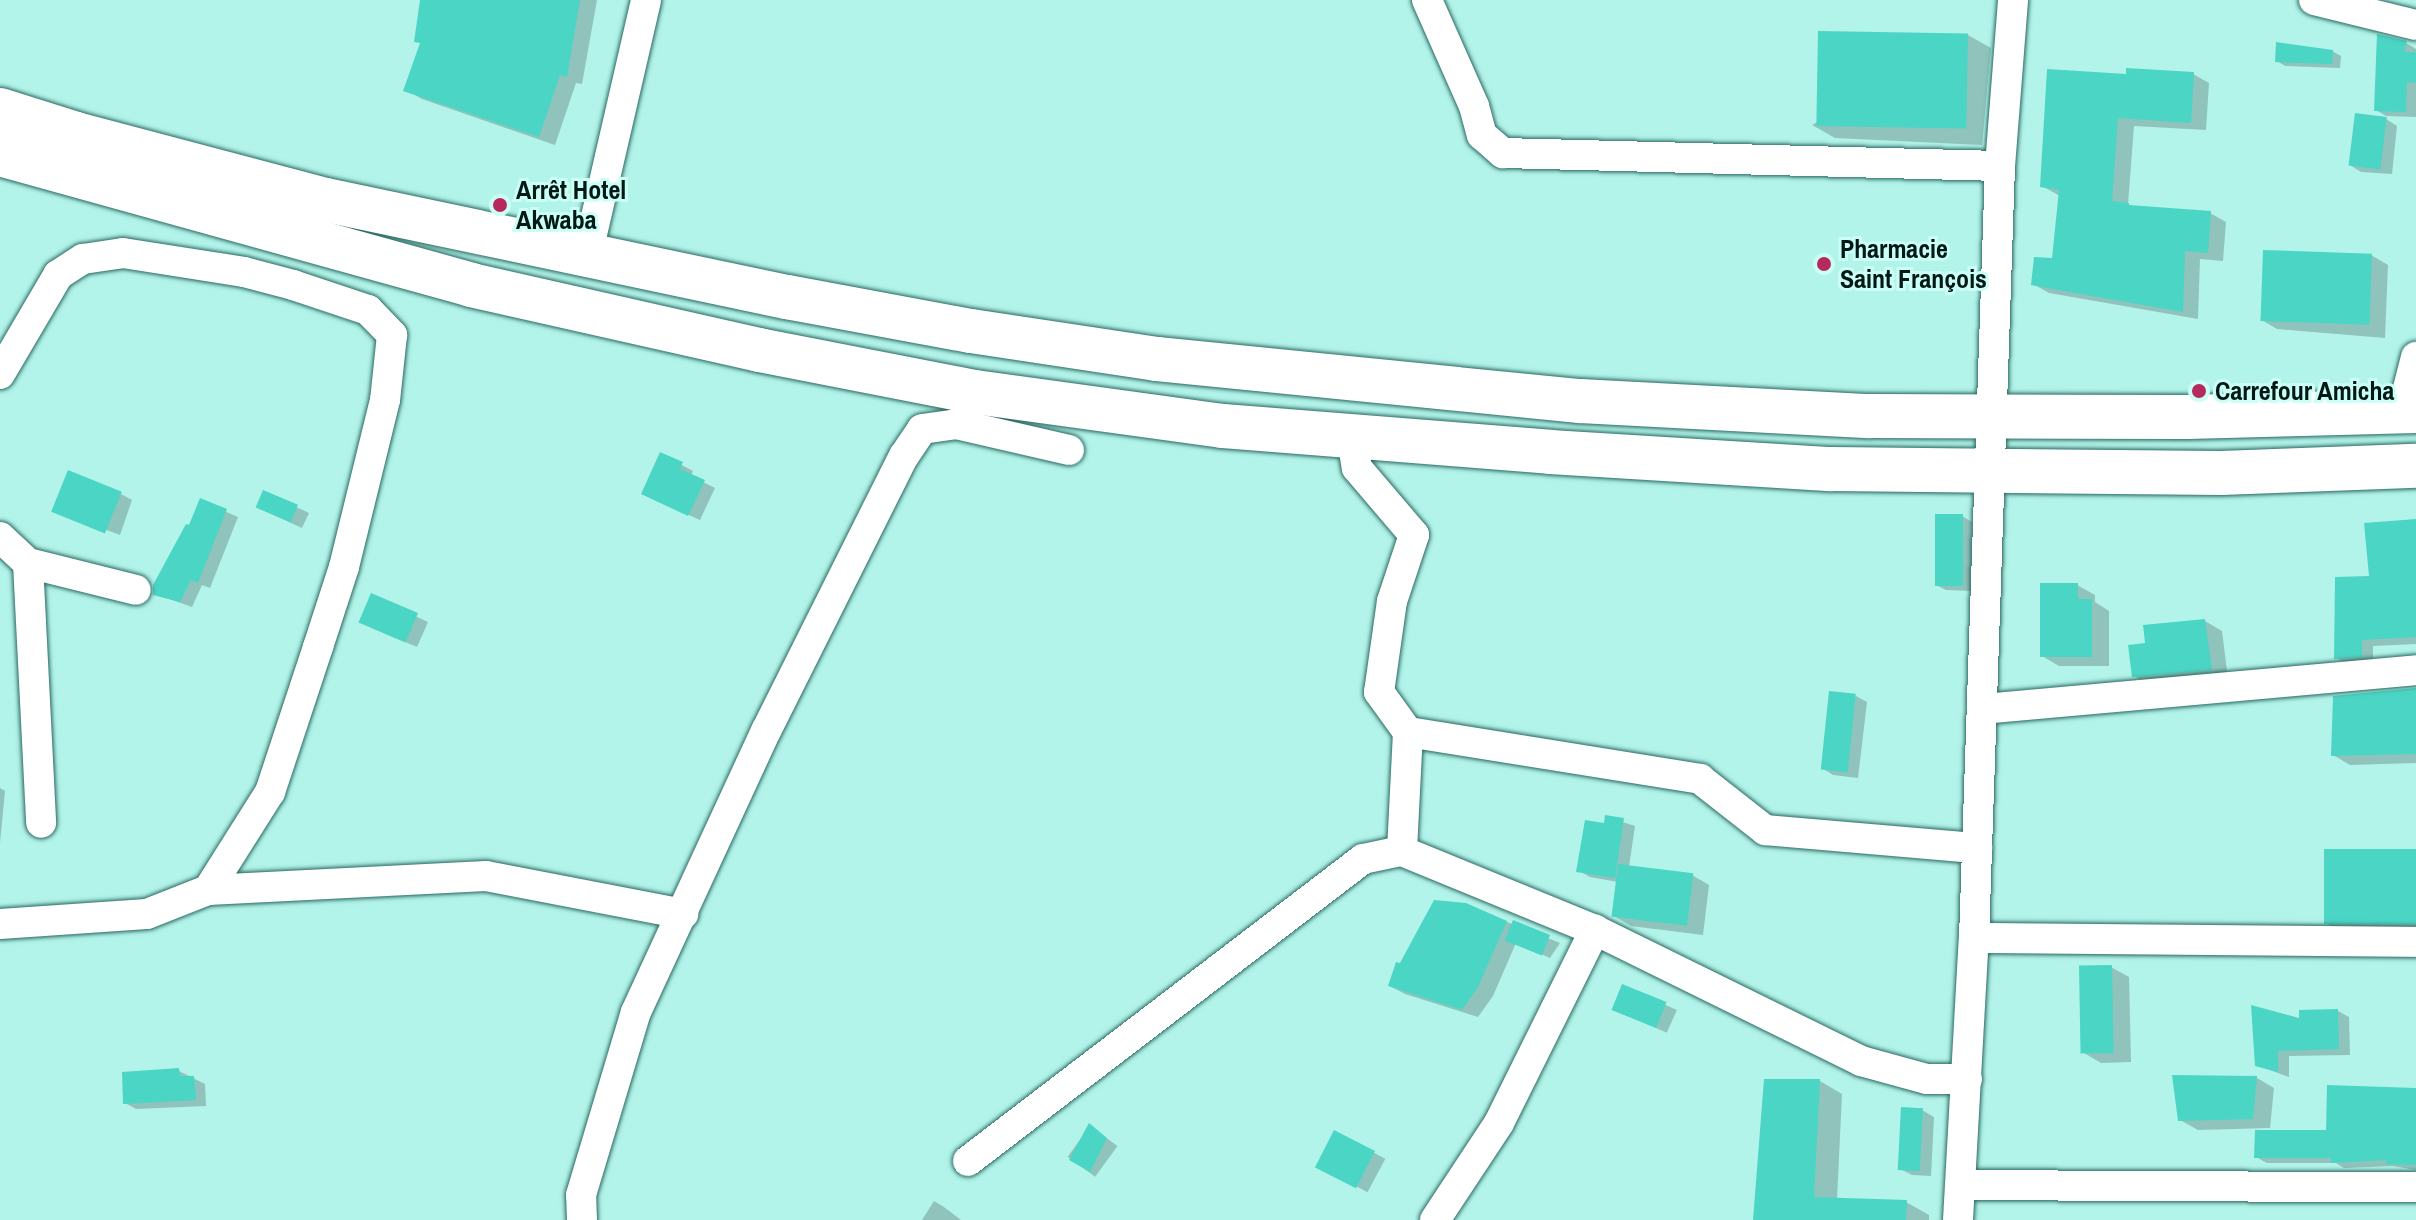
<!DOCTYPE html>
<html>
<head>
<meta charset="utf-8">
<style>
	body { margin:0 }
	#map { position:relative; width:2416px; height:1220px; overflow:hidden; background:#b3f4ea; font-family:"Archivo Narrow",sans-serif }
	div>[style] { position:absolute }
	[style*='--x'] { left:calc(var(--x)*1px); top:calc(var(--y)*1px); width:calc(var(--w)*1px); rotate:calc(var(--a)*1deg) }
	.shadow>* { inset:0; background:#0003; transform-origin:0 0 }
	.building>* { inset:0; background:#4bd5c5; transform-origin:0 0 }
	.roads { filter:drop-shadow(0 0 2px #296961) drop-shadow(0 0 2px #296961) }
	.street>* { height:30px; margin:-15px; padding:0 15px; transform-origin:15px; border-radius:15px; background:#fff }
	.primary>* { height:44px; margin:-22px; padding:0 22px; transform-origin:22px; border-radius:22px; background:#fff }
	.dots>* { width:22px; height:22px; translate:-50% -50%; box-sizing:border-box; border:4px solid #cbfff6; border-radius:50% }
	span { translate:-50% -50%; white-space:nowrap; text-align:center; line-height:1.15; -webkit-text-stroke:6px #cbfff6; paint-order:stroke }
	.poi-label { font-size:26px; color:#001916; font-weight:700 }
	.left { translate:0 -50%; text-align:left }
</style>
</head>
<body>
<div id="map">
	<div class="shadow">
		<div style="clip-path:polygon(422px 0,597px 0,582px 84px,576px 83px,555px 145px,422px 99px,406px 90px,422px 44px,416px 41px)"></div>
		<div style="clip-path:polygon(1968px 35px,1991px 48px,1982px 145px,1835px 138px,1812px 125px)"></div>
		<div style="clip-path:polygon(2406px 43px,2416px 49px,2416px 117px,2386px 116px,2376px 110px)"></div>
		<div style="clip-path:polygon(2332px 51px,2341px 56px,2340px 68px,2285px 66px,2277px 61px)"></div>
		<div style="clip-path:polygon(2193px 74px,2209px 83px,2206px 130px,2134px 126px,2128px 204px,2134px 208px,2210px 213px,2226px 222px,2223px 261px,2200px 259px,2198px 319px,2049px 293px,2033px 284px,2054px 260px,2060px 196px,2042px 186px,2127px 76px)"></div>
		<div style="clip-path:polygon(2386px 119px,2397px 126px,2392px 174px,2361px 172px,2350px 165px)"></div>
		<div style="clip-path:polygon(2371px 255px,2388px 265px,2385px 338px,2277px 329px,2260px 319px)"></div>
		<div style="clip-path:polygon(661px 454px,693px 471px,691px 476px,715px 488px,700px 520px,654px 499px)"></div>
		<div style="clip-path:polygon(264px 492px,309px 513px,302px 528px,269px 513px)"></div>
		<div style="clip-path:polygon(121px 494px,132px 500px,120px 535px,55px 511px)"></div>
		<div style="clip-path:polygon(201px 501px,238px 517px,210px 588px,202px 585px,192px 607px,155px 594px)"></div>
		<div style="clip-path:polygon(1962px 516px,1972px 522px,1971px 591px,1946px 590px,1936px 585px)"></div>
		<div style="clip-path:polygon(2416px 521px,2416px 644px,2373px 646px,2373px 663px,2349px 665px,2336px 658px,2371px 578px)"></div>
		<div style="clip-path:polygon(2077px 585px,2095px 595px,2095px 602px,2109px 611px,2109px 666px,2059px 666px,2042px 656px)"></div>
		<div style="clip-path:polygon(372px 596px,428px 622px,417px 647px,372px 628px)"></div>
		<div style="clip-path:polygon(2205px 621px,2222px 631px,2228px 679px,2151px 686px,2134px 676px,2147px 645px)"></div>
		<div style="clip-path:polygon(2416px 690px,2416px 763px,2350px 765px,2333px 755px)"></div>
		<div style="clip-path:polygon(1856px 696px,1867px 702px,1858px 778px,1833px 775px,1822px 768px)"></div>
		<div style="clip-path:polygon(0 788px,5px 791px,0 843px)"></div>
		<div style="clip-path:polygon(1607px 817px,1635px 826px,1629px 867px,1692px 875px,1709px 885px,1703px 935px,1631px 926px,1614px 916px,1618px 882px,1590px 877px,1579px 871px)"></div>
		<div style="clip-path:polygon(2416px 851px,2416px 932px,2340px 931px,2324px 922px)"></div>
		<div style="clip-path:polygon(1465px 905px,1560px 943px,1550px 958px,1516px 943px,1493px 996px,1478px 1017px,1405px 994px,1390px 986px,1401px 966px)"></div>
		<div style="clip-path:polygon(2111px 967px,2129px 977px,2131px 1062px,2101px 1063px,2084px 1053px)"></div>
		<div style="left:1623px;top:986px;width:59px;height:25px;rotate:24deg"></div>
		<div style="clip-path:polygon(2338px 1011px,2349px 1017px,2350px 1055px,2289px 1056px,2289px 1077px,2256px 1065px,2301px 1020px)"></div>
		<div style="clip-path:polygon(179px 1071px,205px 1084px,206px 1106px,136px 1109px,125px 1103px)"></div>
		<div style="clip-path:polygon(2257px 1078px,2274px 1088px,2270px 1128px,2198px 1130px,2180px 1120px)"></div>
		<div style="clip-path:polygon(1820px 1081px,1842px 1094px,1837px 1200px,1906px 1202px,1929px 1215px,1929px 1220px,1755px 1220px)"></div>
		<div style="clip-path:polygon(2416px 1090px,2416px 1170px,2393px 1166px,2344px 1168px,2336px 1163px,2267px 1163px,2256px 1157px,2328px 1132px)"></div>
		<div style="clip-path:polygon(1922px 1110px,1934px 1117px,1931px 1176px,1912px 1175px,1900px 1169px)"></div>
		<div style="left:1090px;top:1126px;width:34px;height:38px;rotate:36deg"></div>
		<div style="left:1335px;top:1132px;width:57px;height:38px;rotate:28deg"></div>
		<div style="clip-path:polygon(934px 1201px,944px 1207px,961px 1220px,922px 1220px)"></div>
	</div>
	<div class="building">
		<div style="clip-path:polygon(420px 0,580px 0,567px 77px,560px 75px,539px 137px,403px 91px,420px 43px,414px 42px)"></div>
		<div style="left:1818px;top:31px;width:150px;height:95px;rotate:1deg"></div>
		<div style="clip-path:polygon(2377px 34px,2407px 41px,2404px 52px,2416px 52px,2416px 83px,2407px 82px,2406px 112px,2374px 111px)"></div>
		<div style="clip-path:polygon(2276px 42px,2333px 50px,2332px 64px,2275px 62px)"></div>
		<div style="clip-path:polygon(2126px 68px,2194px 72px,2191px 123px,2118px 118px,2112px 201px,2129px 203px,2129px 205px,2211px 211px,2208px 253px,2185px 251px,2183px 312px,2031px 285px,2034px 257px,2052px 258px,2059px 190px,2040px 187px,2047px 69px,2126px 74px)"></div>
		<div style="left:2355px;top:113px;width:32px;height:53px;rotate:7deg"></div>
		<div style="left:2263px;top:250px;width:109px;height:71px;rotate:2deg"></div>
		<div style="clip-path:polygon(660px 452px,683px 462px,680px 469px,705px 480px,688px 516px,641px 494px)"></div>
		<div style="left:68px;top:470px;width:58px;height:45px;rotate:22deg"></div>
		<div style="left:263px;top:490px;width:38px;height:19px;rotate:23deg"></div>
		<div style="clip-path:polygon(200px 498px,227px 509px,198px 583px,191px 580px,180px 602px,153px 595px,153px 585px,186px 524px,189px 525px)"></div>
		<div style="left:1935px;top:514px;width:28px;height:72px"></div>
		<div style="clip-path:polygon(2416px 519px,2416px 637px,2362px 640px,2362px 657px,2334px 659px,2335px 577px,2369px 576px,2364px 523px)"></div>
		<div style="clip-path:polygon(2040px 583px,2078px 583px,2078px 599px,2092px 599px,2092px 657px,2040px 657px)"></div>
		<div style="left:371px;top:593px;width:51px;height:32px;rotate:23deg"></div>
		<div style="clip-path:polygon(2205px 619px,2212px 670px,2132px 677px,2128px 645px,2145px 643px,2143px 625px)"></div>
		<div style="clip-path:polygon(2416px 688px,2416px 754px,2331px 756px,2333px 696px)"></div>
		<div style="left:1829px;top:691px;width:27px;height:79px;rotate:6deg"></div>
		<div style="clip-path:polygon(1605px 815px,1624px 818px,1615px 878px,1576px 872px,1585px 820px,1604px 823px)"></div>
		<div style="left:2416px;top:849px;width:75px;height:92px;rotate:90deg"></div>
		<div style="left:1618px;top:864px;width:76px;height:53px;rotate:7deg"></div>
		<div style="clip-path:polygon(1434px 900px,1466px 903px,1507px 921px,1478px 987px,1462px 1010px,1388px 986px,1396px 962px,1400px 963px)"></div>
		<div style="left:1513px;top:920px;width:40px;height:22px;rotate:22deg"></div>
		<div style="left:2112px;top:965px;width:88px;height:33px;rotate:89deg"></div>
		<div style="left:1622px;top:984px;width:48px;height:28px;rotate:22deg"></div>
		<div style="clip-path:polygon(2251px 1005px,2299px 1018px,2299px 1010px,2338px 1009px,2339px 1049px,2278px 1051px,2278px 1072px,2255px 1066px)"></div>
		<div style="clip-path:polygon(179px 1068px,180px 1076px,194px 1076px,196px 1100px,123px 1104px,122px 1072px)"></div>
		<div style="clip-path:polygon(2172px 1075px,2257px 1076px,2253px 1119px,2178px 1121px)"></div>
		<div style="clip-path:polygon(1764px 1079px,1820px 1079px,1814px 1197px,1907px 1200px,1906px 1220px,1753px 1220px)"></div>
		<div style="clip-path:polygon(2327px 1085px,2416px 1088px,2416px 1165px,2386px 1164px,2386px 1160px,2331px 1163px,2331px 1158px,2254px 1158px,2255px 1130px,2326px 1130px)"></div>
		<div style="left:1901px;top:1107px;width:22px;height:63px;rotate:3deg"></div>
		<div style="clip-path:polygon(1089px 1123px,1107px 1138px,1090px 1172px,1069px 1160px)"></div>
		<div style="left:1334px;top:1130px;width:46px;height:42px;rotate:27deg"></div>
	</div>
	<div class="roads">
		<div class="street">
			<div style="--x:1427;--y:0;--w:116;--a:66.1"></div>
			<div style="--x:1474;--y:106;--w:30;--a:75"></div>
			<div style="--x:1482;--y:135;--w:28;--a:41"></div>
			<div style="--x:1503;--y:153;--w:497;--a:1.5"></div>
			<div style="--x:2314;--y:0;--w:105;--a:13.8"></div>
			<div style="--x:587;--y:256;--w:263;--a:-77"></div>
			<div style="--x:0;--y:374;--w:115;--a:-59.6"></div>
			<div style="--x:58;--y:275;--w:30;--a:-33"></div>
			<div style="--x:83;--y:259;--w:40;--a:-8.5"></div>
			<div style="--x:123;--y:253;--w:122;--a:8.9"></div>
			<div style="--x:244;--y:272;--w:51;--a:14.9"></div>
			<div style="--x:293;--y:285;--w:79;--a:18.4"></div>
			<div style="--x:368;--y:310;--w:35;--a:46"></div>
			<div style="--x:392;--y:335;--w:65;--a:96.1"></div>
			<div style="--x:385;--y:400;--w:172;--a:103.8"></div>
			<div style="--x:344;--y:567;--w:84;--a:108"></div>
			<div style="--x:318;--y:647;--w:153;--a:108.3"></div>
			<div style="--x:270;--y:792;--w:116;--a:122.3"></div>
			<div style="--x:2402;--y:412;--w:57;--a:-75.7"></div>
			<div style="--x:1352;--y:438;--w:30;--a:81"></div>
			<div style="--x:1357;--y:468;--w:88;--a:49.6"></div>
			<div style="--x:1414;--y:535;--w:70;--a:108.4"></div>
			<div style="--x:1392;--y:601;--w:92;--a:98.1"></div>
			<div style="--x:1379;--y:692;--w:49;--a:54.1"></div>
			<div style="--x:1408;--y:732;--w:119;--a:92.9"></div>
			<div style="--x:1402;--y:851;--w:209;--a:22.3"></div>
			<div style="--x:1595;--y:930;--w:297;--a:26.2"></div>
			<div style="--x:1861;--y:1061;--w:68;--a:15.3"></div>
			<div style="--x:1927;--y:1079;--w:40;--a:0"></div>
			<div style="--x:0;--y:537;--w:38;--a:43"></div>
			<div style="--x:28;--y:563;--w:260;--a:87.1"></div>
			<div style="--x:28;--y:563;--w:111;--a:14"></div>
			<div style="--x:1982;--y:709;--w:436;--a:-5.1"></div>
			<div style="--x:1408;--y:732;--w:296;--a:9.1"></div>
			<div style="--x:1700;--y:779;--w:83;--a:38.1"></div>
			<div style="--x:1765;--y:830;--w:213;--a:4.9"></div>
			<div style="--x:0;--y:924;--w:147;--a:-3.9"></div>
			<div style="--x:147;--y:914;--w:66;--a:-21.5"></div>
			<div style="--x:208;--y:890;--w:278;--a:-2.9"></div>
			<div style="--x:486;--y:876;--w:201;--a:10.9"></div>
			<div style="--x:1974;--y:938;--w:442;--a:0.5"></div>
			<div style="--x:968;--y:1161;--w:497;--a:-37.4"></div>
			<div style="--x:1363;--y:859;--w:40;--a:-12"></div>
			<div style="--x:1960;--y:1185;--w:456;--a:0.3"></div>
			<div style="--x:582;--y:1220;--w:25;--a:-92"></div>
			<div style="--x:581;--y:1195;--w:191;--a:-73.3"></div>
			<div style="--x:636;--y:1012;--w:310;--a:-65.2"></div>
			<div style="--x:766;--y:731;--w:308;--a:-63.4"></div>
			<div style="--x:904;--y:456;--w:32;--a:-56"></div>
			<div style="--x:922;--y:429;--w:34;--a:-8"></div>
			<div style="--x:956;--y:424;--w:116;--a:13"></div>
			<div style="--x:1435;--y:1220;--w:116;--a:-56.6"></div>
			<div style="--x:1499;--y:1123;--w:216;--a:-63.6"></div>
			<div style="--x:1958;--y:1220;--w:282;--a:-86.8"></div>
			<div style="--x:1974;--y:938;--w:772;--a:-88.07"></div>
			<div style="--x:2000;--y:166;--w:167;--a:-85.5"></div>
		</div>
		<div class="primary">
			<div style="--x:0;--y:110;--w:80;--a:17.5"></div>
			<div style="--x:76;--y:134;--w:259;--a:14.8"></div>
			<div style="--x:326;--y:200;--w:471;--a:11.9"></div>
			<div style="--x:787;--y:297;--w:187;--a:10.5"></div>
			<div style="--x:971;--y:331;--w:188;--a:8.6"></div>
			<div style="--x:1157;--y:359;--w:425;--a:5.7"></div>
			<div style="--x:1580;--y:401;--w:290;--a:3"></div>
			<div style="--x:1870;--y:416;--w:317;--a:0.2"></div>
			<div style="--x:2187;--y:417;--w:229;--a:-1.5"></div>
			<div style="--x:0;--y:154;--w:489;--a:15.5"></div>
			<div style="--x:471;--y:285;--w:295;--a:12.7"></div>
			<div style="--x:759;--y:350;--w:220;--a:11"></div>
			<div style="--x:975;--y:392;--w:250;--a:7.8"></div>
			<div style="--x:1223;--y:426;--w:328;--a:4.5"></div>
			<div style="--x:1550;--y:452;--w:282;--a:3.5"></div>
			<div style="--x:1831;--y:469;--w:390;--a:0.6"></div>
			<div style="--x:2221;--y:473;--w:195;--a:-2.1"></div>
		</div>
	</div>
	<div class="dots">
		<div style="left:500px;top:205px;background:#b6295d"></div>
		<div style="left:1824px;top:264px;background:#b6295d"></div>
		<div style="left:2199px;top:391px;background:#b6295d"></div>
	</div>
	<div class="poi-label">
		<span class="left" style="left:516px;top:205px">Arrêt Hotel<br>Akwaba</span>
		<span class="left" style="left:1840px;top:264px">Pharmacie<br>Saint François</span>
		<span class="left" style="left:2215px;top:391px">Carrefour Amicha</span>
	</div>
</div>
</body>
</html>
